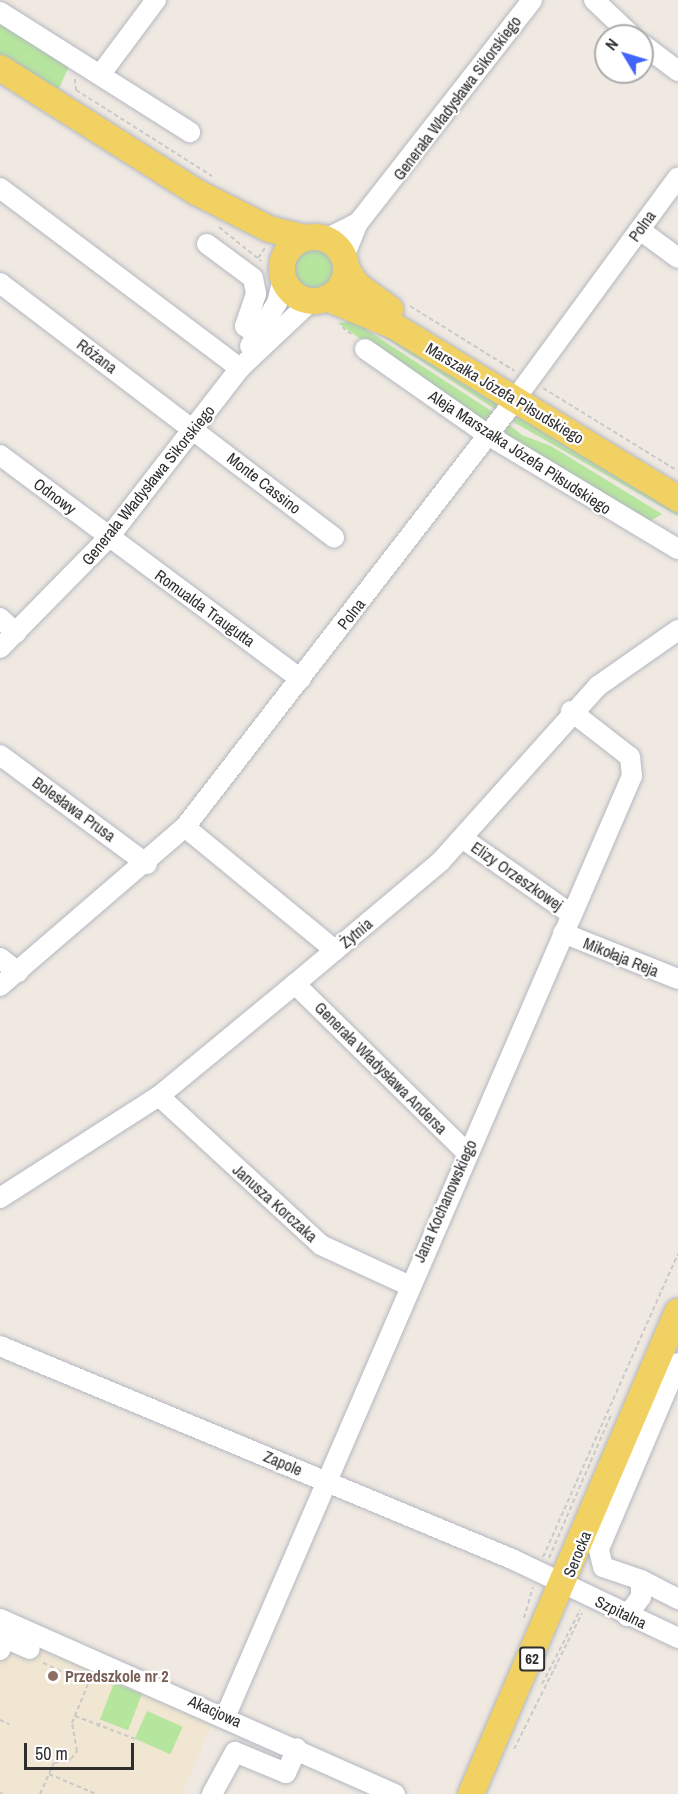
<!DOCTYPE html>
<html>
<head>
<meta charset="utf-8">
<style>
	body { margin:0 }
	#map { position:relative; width:678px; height:1794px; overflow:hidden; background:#efe9e1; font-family:"Archivo Narrow",sans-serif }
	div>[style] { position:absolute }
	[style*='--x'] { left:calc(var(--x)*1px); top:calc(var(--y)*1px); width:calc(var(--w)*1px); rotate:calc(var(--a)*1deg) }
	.education>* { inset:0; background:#f0e6d1 }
	.green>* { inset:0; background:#b6e59e; transform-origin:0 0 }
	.round { border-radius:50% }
	.path>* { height:2px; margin-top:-1px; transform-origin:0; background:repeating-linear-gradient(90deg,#c9c9c9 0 4.5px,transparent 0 7.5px) }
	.roads { filter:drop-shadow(0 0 2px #b4b7c1) drop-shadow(0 0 2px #b4b7c1) }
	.minor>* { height:20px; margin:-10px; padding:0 10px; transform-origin:10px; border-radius:10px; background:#fff }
	.major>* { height:26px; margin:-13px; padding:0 13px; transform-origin:13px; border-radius:13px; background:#f2d163 }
	.major>.ring { margin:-13px; padding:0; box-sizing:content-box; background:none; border:26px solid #f2d163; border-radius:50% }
	.dots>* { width:16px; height:16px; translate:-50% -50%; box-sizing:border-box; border:3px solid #fff; border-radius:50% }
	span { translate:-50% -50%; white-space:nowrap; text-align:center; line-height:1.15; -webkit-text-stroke:4.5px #fff; paint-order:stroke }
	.shield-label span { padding:2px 4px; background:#fff; border:2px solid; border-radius:4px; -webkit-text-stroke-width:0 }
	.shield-label { font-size:15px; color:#2e2e2e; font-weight:700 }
	.street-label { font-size:16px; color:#2e2e2e }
	.education-label { font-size:16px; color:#785e54; font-weight:700 }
	.left { translate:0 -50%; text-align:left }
	.north { position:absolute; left:594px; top:24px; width:60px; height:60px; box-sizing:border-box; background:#fff; border:2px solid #ababab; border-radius:50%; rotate:308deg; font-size:16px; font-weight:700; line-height:24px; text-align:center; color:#2e2e2e }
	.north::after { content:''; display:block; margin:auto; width:21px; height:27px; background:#4264fb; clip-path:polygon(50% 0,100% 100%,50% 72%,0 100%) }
	.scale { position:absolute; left:24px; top:1743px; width:110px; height:27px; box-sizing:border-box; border:3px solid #2e2e2e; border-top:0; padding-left:8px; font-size:18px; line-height:21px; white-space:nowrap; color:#2e2e2e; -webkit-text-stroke:4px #fff; paint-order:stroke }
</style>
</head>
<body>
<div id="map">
	<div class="education">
		<div style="clip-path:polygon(0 1631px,213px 1722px,182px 1794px,0 1794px)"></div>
	</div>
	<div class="green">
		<div style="clip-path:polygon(0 20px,70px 64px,57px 93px,0 60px)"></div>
		<div class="round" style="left:294px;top:249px;width:40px;height:40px"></div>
		<div style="clip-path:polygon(362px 315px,494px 398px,498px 411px,361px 322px)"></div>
		<div style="clip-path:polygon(353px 321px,496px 414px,492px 421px,482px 424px,338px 323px)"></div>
		<div style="clip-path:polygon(518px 416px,678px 503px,678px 516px,508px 419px)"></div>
		<div style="clip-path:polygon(506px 422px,522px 435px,551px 446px,662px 514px,642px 526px,504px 438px)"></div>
		<div style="left:114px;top:1683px;width:30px;height:39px;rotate:21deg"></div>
		<div style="left:147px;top:1711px;width:39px;height:30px;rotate:24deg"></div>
	</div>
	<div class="path">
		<div style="--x:75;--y:79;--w:11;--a:85"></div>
		<div style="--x:76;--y:90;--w:161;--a:32.3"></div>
		<div style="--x:219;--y:227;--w:54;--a:39"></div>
		<div style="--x:258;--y:258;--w:12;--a:-55"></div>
		<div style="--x:410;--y:306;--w:123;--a:31.8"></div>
		<div style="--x:342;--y:327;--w:15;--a:37"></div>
		<div style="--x:543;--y:388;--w:158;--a:31.6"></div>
		<div style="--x:543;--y:1557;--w:332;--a:-66"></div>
		<div style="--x:549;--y:1558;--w:156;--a:-66.6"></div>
		<div style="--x:524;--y:1618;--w:32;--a:-74"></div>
		<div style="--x:542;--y:1684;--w:83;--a:-62.8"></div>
		<div style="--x:75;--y:1716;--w:67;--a:20.9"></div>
		<div style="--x:0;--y:1720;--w:10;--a:24"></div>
		<div style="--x:98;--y:1727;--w:8;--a:-67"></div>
		<div style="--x:514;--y:1749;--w:152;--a:-63.4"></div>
		<div style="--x:49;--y:1774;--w:51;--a:23.1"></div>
		<div style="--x:0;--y:1793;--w:3;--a:18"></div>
		<div style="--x:40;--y:1794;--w:34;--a:-66"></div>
		<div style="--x:54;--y:1763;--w:17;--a:-13"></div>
		<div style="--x:71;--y:1759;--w:10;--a:-53"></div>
		<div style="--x:77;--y:1751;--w:28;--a:-100"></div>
		<div style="--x:72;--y:1723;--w:42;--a:-67.7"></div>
		<div style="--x:88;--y:1684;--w:52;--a:-154.9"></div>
	</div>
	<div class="roads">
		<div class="minor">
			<div style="--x:594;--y:0;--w:52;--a:43.5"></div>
			<div style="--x:0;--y:12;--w:225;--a:32.3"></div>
			<div style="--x:642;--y:44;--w:45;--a:36.9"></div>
			<div style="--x:100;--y:75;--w:94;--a:-53.3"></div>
			<div style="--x:0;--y:188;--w:300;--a:36.9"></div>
			<div style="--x:640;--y:230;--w:47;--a:36.4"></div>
			<div style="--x:326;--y:239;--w:36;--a:-27"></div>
			<div style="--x:207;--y:244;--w:57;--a:36.5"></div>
			<div style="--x:253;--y:278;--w:16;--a:79"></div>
			<div style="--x:256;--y:294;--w:34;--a:109"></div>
			<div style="--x:245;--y:326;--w:15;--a:37"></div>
			<div style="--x:344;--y:257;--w:37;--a:-68"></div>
			<div style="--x:358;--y:223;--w:283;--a:-52"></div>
			<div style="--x:0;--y:283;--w:420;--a:37.3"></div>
			<div style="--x:250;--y:346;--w:51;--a:-57.9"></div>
			<div style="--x:277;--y:303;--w:25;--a:-76"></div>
			<div style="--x:365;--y:349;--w:150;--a:35"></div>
			<div style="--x:488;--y:435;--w:222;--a:31"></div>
			<div style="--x:521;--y:391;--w:265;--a:-53.7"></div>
			<div style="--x:0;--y:455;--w:375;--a:36.7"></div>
			<div style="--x:0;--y:618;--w:22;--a:43"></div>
			<div style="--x:0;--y:648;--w:156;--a:-45.5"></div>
			<div style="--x:109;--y:537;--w:214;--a:-52.2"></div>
			<div style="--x:240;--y:368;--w:98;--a:-43.3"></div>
			<div style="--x:0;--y:755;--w:183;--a:36.6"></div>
			<div style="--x:185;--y:827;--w:194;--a:39.4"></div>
			<div style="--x:462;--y:838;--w:133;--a:34.9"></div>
			<div style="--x:563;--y:933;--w:124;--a:21.8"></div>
			<div style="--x:0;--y:958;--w:23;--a:38"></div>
			<div style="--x:295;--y:984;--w:240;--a:44.5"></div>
			<div style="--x:0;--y:986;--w:244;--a:-40.7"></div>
			<div style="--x:185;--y:827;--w:540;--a:-52.3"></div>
			<div style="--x:159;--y:1096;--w:220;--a:42.6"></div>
			<div style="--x:321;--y:1245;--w:96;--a:24.7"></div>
			<div style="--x:0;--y:1198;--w:189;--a:-32.7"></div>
			<div style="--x:159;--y:1096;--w:176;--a:-39.5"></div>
			<div style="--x:295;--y:984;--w:191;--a:-40.1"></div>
			<div style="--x:441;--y:861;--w:235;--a:-48.1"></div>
			<div style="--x:598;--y:686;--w:98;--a:-35"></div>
			<div style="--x:0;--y:1346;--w:555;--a:22.59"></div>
			<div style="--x:512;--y:1559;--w:184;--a:25.4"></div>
			<div style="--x:641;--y:1580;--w:42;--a:27.2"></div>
			<div style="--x:627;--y:1616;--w:24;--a:-54"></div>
			<div style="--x:641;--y:1597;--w:17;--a:-90"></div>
			<div style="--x:641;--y:1580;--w:40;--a:-161.1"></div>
			<div style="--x:603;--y:1567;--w:18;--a:-103"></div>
			<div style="--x:599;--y:1549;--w:202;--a:-67"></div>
			<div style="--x:0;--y:1619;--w:432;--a:23.9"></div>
			<div style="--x:0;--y:1650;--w:13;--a:-67"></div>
			<div style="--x:5;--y:1638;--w:27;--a:24"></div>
			<div style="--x:226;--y:1715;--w:1023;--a:-66.62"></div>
			<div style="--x:632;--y:776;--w:19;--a:-96"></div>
			<div style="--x:630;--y:757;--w:75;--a:-142.1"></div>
			<div style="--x:212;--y:1794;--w:48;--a:-61.3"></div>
			<div style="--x:235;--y:1752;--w:55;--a:22.4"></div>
			<div style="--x:286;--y:1773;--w:27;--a:-66"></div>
		</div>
		<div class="major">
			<div style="--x:0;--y:68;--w:234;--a:32.3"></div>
			<div style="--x:198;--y:193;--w:80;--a:26.9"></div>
			<div style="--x:269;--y:229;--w:37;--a:14"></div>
			<div class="ring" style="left:282px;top:237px;width:38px;height:38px"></div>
			<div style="--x:346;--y:268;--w:20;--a:57"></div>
			<div style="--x:357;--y:285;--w:41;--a:36"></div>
			<div style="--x:327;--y:298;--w:73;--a:22.7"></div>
			<div style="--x:394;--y:326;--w:333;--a:31.3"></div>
			<div style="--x:471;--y:1794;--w:525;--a:-66.8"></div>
		</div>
	</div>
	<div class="dots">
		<div style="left:53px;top:1676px;background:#8d6e63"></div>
	</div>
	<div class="shield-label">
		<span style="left:532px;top:1659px">62</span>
	</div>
	<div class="street-label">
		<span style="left:457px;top:98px;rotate:-53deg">Generała Władysława Sikorskiego</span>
		<span style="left:642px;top:226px;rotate:-54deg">Polna</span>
		<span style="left:97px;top:356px;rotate:37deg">Różana</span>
		<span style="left:505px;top:393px;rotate:31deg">Marszałka Józefa Piłsudskiego</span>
		<span style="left:520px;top:452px;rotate:33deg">Aleja Marszałka Józefa Piłsudskiego</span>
		<span style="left:264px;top:483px;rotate:38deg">Monte Cassino</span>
		<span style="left:148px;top:485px;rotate:-51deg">Generała Władysława Sikorskiego</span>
		<span style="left:55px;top:496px;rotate:37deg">Odnowy</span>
		<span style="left:205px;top:608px;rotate:36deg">Romualda Traugutta</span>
		<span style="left:351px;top:614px;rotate:-52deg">Polna</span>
		<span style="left:74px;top:809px;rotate:36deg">Bolesława Prusa</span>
		<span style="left:517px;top:876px;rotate:35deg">Elizy Orzeszkowej</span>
		<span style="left:356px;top:933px;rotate:-40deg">Żytnia</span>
		<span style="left:621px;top:957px;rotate:22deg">Mikołaja Reja</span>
		<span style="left:381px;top:1068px;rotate:45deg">Generała Władysława Andersa</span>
		<span style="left:445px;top:1201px;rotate:-66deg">Jana Kochanowskiego</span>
		<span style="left:275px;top:1203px;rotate:42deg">Janusza Korczaka</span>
		<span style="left:283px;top:1463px;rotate:23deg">Zapole</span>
		<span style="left:577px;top:1554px;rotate:-68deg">Serocka</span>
		<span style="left:621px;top:1612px;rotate:26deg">Szpitalna</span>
		<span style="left:215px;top:1711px;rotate:24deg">Akacjowa</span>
	</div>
	<div class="education-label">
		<span class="left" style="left:65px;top:1676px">Przedszkole nr 2</span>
	</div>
	<div class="north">N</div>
	<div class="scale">50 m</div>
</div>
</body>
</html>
